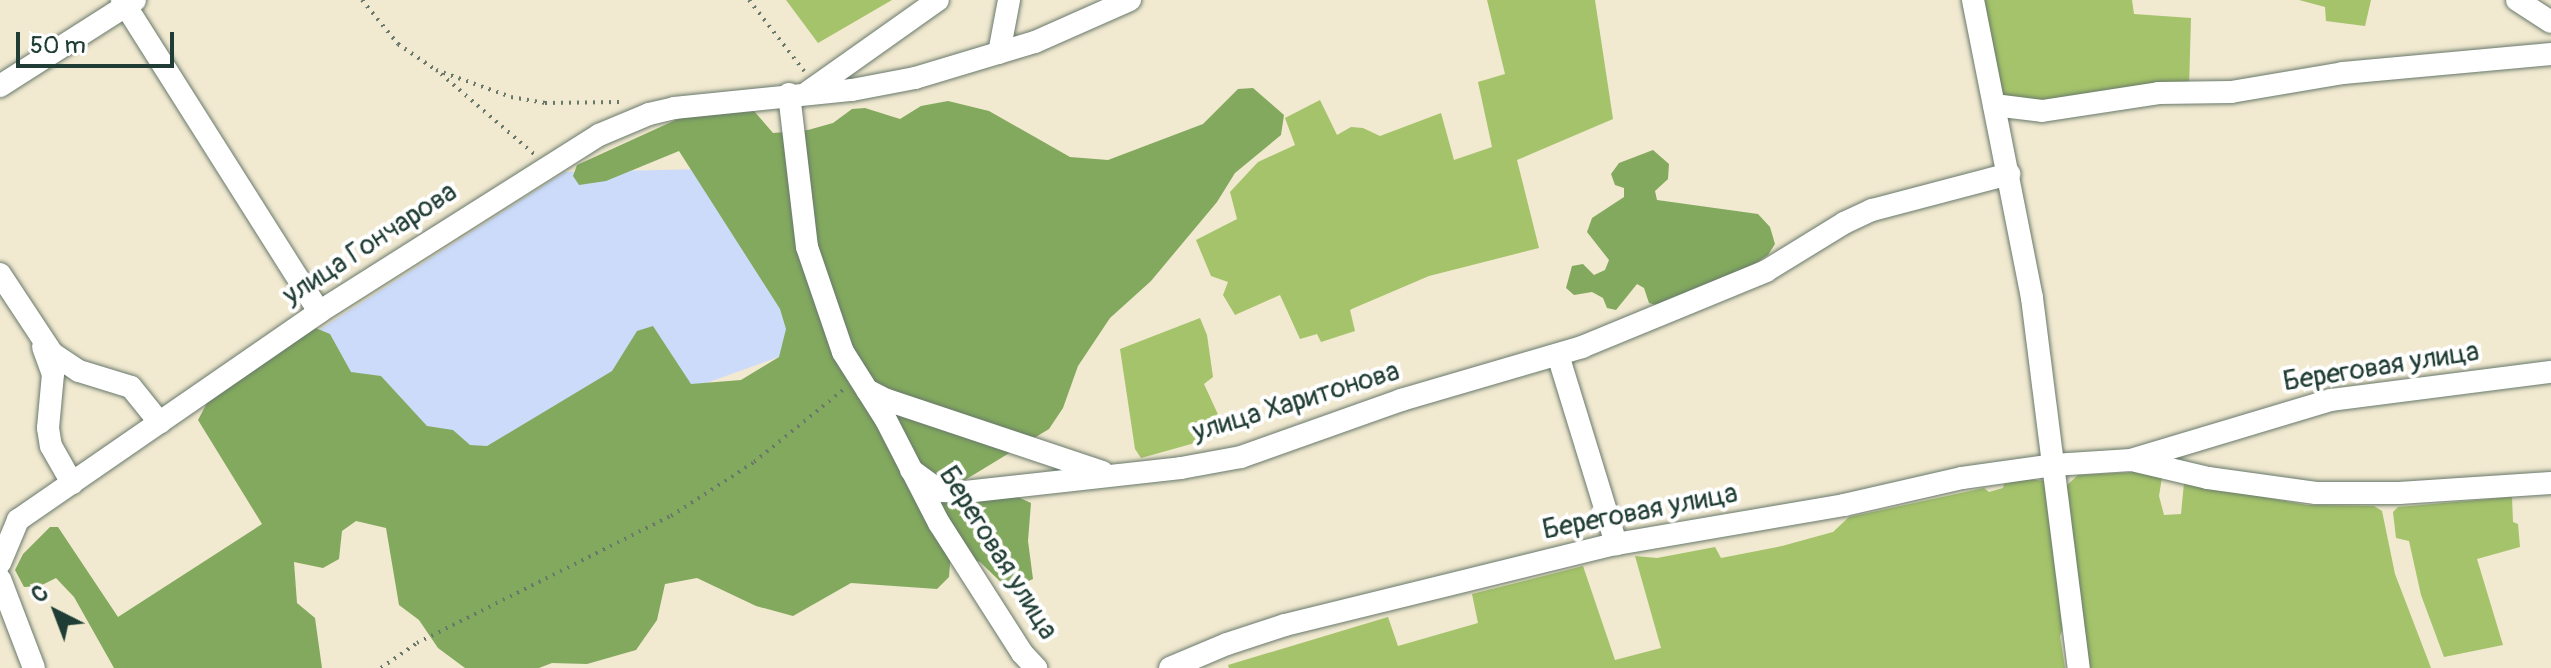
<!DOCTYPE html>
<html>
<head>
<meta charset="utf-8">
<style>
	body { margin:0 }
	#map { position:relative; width:2551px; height:668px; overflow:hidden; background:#f1e9d0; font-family:Pangolin,sans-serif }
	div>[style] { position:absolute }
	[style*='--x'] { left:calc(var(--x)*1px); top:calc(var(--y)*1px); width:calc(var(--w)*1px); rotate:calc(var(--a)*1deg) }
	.built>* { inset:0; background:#cddbfa }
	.green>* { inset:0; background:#a4c36a }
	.forest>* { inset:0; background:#83a95e }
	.path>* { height:4px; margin-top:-2px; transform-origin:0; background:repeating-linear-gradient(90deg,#68796b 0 2px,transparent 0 8px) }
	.roads { filter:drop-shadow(0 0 2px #68796b) drop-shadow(0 0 2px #68796b) }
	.minor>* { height:22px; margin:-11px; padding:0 11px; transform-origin:11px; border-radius:11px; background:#fff }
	span { translate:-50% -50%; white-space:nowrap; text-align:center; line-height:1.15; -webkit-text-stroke:8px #fff; paint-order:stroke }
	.street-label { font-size:28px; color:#1f3d34 }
	.north { position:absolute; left:16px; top:572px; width:80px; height:80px; -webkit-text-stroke:6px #fff; paint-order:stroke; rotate:318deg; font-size:22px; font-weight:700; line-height:32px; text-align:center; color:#1f3d34 }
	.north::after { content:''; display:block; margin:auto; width:28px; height:36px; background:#1f3d34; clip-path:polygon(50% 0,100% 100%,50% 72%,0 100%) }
	.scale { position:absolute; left:16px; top:32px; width:158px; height:36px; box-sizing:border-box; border:4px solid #1f3d34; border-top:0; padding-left:10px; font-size:24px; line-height:28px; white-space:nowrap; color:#1f3d34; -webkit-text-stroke:6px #fff; paint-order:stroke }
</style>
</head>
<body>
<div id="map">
	<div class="built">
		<div style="clip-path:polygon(707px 169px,809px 346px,687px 390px,411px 504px,305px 339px,565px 172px)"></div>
	</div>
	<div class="green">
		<div style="clip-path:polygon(786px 0,892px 0,818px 43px)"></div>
		<div style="clip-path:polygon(1487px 0,1595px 0,1613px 119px,1517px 160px,1539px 248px,1429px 276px,1354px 308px,1350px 310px,1355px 331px,1321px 342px,1317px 334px,1300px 339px,1280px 295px,1235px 315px,1223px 295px,1228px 282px,1211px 276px,1196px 240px,1237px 219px,1230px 192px,1258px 162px,1295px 145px,1285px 118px,1320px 100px,1337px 135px,1351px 127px,1363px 128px,1380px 136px,1441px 113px,1454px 160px,1492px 147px,1478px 82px,1505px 74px)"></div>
		<div style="clip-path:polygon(1981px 0,2132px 0,2134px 14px,2191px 18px,2189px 88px,2063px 102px,2004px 97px,1996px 89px)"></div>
		<div style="clip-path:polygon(2299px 0,2371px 0,2365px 26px,2326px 21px,2325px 7px)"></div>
		<div style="clip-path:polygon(1200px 318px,1207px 335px,1213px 377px,1204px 384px,1227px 434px,1141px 458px,1135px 449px,1120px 349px)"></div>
		<div style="clip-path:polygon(2155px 471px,2162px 477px,2159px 496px,2164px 515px,2181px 514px,2184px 483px,2307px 505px,2374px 506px,2382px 511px,2395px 574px,2431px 668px,2088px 668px,2065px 487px,2078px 475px)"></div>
		<div style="clip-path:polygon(2027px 479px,2045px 481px,2064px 626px,2060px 636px,2065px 668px,1229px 668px,1228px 665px,1388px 617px,1398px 646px,1478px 623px,1472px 594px,1583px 566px,1615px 660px,1661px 648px,1635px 556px,1657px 558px,1715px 547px,1721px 558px,1782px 546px,1833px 532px,1849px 517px,1984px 488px,1989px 492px,2003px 488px,2004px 484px)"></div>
		<div style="clip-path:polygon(2512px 497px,2513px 522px,2518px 524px,2520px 547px,2477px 559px,2503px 645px,2444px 657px,2421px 595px,2409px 541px,2396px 538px,2393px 512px,2398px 507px)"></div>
	</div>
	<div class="forest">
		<div style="clip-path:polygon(1253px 88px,1284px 115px,1281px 135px,1235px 173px,1217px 202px,1151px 281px,1110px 318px,1078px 366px,1063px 408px,1049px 429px,960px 483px,998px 488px,1031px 503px,1028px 541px,1033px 579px,1009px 590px,980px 562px,951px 552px,949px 577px,937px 589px,851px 583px,793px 616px,756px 606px,697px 578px,665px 584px,657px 620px,636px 650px,587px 664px,552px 663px,539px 668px,465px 668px,438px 648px,419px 620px,399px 605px,386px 528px,356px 521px,342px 531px,339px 559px,323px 568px,294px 562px,297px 603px,315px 618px,322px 668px,114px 668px,74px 597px,56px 578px,40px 586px,24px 587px,15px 570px,23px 554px,50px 527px,58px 527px,118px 617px,262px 524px,198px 420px,207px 403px,313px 327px,330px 334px,351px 372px,381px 376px,427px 426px,453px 430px,470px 445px,487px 446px,612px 371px,637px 331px,653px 326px,691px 384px,741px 380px,779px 357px,786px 329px,780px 309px,679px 151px,606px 181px,579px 185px,573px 176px,577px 165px,680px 118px,754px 111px,773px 133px,808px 130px,833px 123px,852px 109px,865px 108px,900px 119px,921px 106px,948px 101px,989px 111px,1070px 157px,1108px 160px,1203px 124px,1238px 89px)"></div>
		<div style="clip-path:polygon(1653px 150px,1669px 164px,1668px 179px,1655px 191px,1657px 200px,1758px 214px,1770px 227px,1775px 244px,1768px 255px,1750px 267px,1659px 306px,1649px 303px,1644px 288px,1637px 284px,1616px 310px,1607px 308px,1603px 298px,1592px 292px,1574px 295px,1566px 288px,1572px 266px,1583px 264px,1594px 275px,1605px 270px,1609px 260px,1587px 232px,1592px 218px,1624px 197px,1624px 188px,1615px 185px,1611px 174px,1619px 163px)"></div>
	</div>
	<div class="path">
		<div style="--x:362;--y:0;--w:57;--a:50.7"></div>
		<div style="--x:398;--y:44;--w:46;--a:34.4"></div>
		<div style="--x:436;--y:70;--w:80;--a:19.8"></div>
		<div style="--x:511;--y:97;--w:35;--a:10"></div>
		<div style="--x:545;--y:103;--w:76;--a:-0.8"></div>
		<div style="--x:749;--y:0;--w:90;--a:52.2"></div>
		<div style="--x:441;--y:74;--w:123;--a:40.7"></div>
		<div style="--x:381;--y:668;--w:44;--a:-34.8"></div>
		<div style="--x:417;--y:643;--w:284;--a:-26.6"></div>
		<div style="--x:671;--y:516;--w:99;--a:-33"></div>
		<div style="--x:754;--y:462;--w:114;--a:-39"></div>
	</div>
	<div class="roads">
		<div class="minor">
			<div style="--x:122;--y:0;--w:369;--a:57.7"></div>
			<div style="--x:1973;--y:0;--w:304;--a:78.8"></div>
			<div style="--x:2032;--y:298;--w:373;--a:82.8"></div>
			<div style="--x:2517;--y:0;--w:40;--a:32.9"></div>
			<div style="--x:999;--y:53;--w:54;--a:-79.3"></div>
			<div style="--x:0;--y:86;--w:160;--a:-32.5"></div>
			<div style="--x:808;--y:92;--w:159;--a:-35.3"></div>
			<div style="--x:789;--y:94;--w:154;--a:83.3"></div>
			<div style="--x:807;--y:247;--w:111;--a:71.1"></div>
			<div style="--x:843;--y:352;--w:80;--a:57.7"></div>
			<div style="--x:886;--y:420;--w:116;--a:62.8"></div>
			<div style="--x:939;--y:523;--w:154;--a:57.4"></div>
			<div style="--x:1022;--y:653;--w:21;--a:47"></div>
			<div style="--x:1994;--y:105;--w:48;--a:7.1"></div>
			<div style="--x:2042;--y:111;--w:118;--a:-8.7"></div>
			<div style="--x:2159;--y:93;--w:72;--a:-0.8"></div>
			<div style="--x:2231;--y:92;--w:114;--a:-9.6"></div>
			<div style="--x:2343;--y:73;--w:209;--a:-5.2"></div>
			<div style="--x:0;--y:274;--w:95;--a:56.6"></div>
			<div style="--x:52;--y:353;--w:32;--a:34"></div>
			<div style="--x:79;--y:371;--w:54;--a:17.1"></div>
			<div style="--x:131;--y:387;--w:46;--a:51.1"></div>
			<div style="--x:43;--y:347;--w:29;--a:70"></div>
			<div style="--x:53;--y:374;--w:54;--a:95.3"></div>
			<div style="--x:48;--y:428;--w:18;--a:81"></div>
			<div style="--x:51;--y:446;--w:43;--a:60.4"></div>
			<div style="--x:1558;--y:355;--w:198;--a:72.9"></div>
			<div style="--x:867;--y:390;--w:22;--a:27"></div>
			<div style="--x:887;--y:400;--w:227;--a:18.5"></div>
			<div style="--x:2136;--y:461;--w:74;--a:13.3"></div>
			<div style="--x:2208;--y:478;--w:109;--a:7.9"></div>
			<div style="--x:2316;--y:493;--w:83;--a:0"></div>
			<div style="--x:2399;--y:493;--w:152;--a:-3.8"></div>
			<div style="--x:911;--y:470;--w:36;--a:36"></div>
			<div style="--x:940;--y:491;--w:25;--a:2"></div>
			<div style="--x:965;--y:492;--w:217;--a:-6.3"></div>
			<div style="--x:1181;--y:468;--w:61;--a:-10.4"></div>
			<div style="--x:1241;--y:457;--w:170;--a:-19.6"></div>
			<div style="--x:1401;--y:400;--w:189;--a:-16.3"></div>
			<div style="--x:1582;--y:347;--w:199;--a:-22.4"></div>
			<div style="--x:1766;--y:271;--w:92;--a:-31.6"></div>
			<div style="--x:1844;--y:223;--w:31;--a:-25"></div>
			<div style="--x:1872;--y:210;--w:142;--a:-14.7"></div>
			<div style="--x:0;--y:563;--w:47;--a:-67.3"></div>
			<div style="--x:18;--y:520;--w:366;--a:-34.6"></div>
			<div style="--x:319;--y:312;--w:331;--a:-32.3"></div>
			<div style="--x:599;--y:135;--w:54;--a:-22.8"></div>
			<div style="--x:649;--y:114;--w:26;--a:-13"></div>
			<div style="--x:674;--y:108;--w:179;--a:-5.8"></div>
			<div style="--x:852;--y:90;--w:64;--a:-10.8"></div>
			<div style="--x:915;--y:78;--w:125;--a:-16.7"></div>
			<div style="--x:1035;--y:42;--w:104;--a:-23.9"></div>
			<div style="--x:0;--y:579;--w:95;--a:69.1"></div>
			<div style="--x:1170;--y:668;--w:62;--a:-22.8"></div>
			<div style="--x:1227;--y:644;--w:61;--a:-18.1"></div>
			<div style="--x:1285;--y:625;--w:341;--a:-13.8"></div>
			<div style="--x:1616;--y:544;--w:231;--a:-9.7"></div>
			<div style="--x:1844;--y:505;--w:121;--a:-12.9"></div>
			<div style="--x:1962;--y:478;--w:92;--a:-8.1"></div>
			<div style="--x:2053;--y:465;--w:78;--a:-3.7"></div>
			<div style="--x:2131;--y:460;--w:209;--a:-16.7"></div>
			<div style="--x:2331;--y:400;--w:222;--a:-7.3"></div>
		</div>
	</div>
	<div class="street-label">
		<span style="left:370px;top:244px;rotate:-33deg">улица Гончарова</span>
		<span style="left:2381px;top:367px;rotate:-9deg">Береговая улица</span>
		<span style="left:1296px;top:402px;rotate:-17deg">улица Харитонова</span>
		<span style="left:1640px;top:512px;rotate:-11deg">Береговая улица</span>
		<span style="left:998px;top:553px;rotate:58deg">Береговая улица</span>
	</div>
	<div class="north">С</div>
	<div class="scale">50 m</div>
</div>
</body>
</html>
